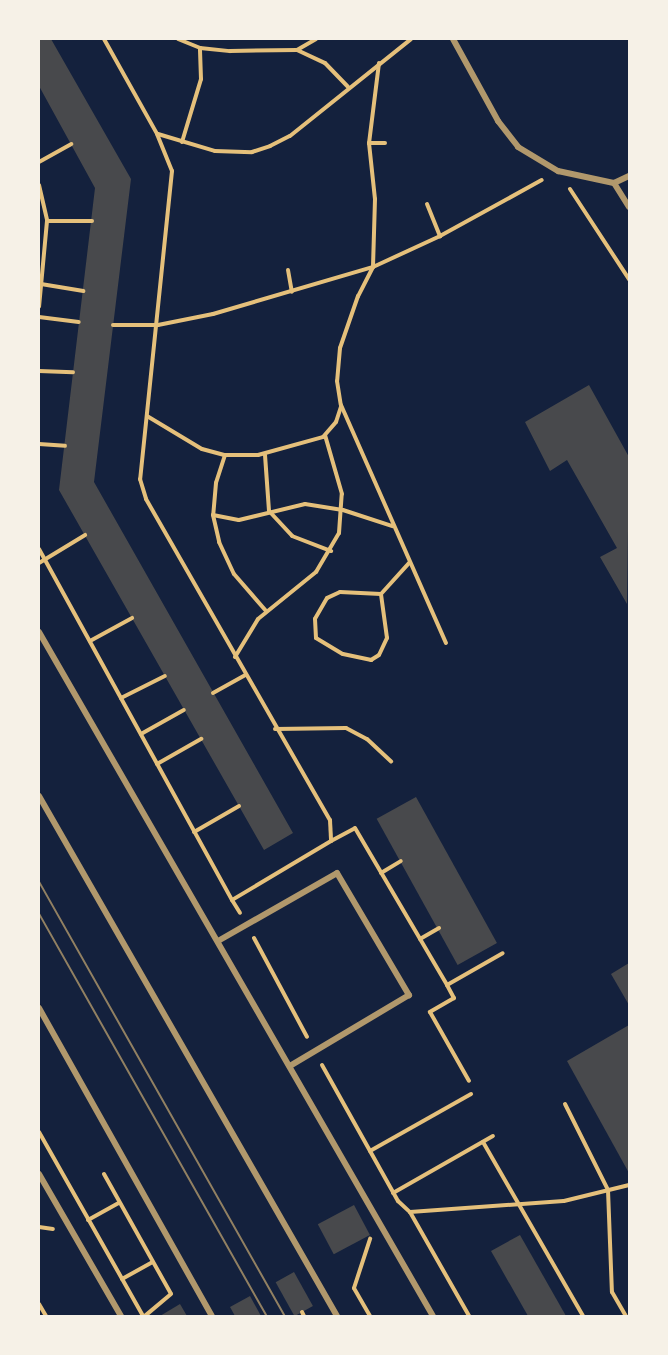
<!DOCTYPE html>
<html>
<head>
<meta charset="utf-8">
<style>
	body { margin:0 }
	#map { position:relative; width:668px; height:1355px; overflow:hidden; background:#14213d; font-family:Poppins,sans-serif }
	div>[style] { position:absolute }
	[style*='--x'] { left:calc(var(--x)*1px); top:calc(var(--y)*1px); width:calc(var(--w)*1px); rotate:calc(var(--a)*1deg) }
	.building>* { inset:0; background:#48494c; transform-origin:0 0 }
	.path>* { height:4px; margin:-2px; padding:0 2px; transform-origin:2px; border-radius:2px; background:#e5c07b }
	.minor>* { height:6px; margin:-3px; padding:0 3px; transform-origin:3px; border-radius:3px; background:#b1986c }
	.tram>* { height:1.5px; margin:-0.75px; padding:0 0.75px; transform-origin:0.75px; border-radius:0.75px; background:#918062 }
	span { translate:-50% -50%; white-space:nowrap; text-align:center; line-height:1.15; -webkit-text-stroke:5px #f6f1e7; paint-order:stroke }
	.frame { position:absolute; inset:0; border:40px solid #f6f1e7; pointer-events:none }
</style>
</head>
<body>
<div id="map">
	<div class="building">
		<div style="clip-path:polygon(39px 39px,51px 39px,131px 179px,94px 482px,293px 833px,264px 850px,59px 490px,95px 188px,39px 86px)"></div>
		<div style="clip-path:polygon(589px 385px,629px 457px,627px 604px,600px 557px,617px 548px,567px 460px,550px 471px,525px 422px)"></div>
		<div style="left:416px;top:797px;width:167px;height:45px;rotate:61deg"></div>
		<div style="clip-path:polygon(629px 963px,629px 1005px,611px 974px)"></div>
		<div style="clip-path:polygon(629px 1025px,629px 1173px,567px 1061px)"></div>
		<div style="left:354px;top:1205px;width:34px;height:41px;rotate:62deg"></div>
		<div style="clip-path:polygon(520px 1235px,566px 1316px,528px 1316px,491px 1251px)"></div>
		<div style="left:294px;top:1272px;width:39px;height:21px;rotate:61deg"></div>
		<div style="clip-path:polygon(250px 1296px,261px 1316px,235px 1316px,230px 1307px)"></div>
		<div style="clip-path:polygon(180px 1304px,187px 1316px,160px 1316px)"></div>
	</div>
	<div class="path">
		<div style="--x:104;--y:39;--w:109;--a:60.8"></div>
		<div style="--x:157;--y:134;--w:40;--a:68"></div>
		<div style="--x:172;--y:171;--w:310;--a:95.9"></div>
		<div style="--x:140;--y:479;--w:21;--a:73"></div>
		<div style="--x:146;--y:499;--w:370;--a:60.2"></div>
		<div style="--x:330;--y:820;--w:21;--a:87"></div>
		<div style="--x:331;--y:841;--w:115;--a:149.2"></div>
		<div style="--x:232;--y:900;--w:15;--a:58"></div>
		<div style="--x:178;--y:39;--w:24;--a:22"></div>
		<div style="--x:200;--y:48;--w:30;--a:6"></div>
		<div style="--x:230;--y:51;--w:67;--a:-0.9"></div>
		<div style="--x:297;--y:50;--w:22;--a:-30"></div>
		<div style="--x:297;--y:50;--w:31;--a:25"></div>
		<div style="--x:325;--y:63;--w:33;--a:46"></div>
		<div style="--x:379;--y:63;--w:81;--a:97.1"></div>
		<div style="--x:369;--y:143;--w:56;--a:83.9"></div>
		<div style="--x:375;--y:199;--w:68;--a:91.7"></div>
		<div style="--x:373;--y:267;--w:33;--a:117"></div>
		<div style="--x:358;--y:296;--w:55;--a:109.1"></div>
		<div style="--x:340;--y:348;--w:33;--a:95"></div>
		<div style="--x:337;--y:381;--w:24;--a:81"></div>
		<div style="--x:341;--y:405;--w:260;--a:66.2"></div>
		<div style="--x:158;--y:134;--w:59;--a:16.6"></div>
		<div style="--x:215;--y:151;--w:37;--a:2"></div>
		<div style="--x:252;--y:152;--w:19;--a:-18"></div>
		<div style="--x:270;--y:146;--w:22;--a:-27"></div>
		<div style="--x:290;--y:136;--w:155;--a:-38.7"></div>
		<div style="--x:182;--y:142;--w:66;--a:-73.2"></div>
		<div style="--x:201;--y:79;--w:31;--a:-92"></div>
		<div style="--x:369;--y:143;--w:16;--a:0"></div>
		<div style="--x:39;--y:162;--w:37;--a:-29"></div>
		<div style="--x:39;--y:185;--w:37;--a:77"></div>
		<div style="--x:47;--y:221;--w:86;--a:95.3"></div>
		<div style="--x:570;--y:189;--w:108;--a:56.8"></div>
		<div style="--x:427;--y:204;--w:35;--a:68"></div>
		<div style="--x:47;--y:221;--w:45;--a:0"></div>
		<div style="--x:288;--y:270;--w:22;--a:80"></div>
		<div style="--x:41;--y:284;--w:43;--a:9.5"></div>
		<div style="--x:39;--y:317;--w:40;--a:7.1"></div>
		<div style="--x:113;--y:325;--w:45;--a:0"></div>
		<div style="--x:158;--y:325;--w:56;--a:-11.3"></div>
		<div style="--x:213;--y:314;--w:167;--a:-16.4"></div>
		<div style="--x:373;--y:267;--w:74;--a:-24.8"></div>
		<div style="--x:440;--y:236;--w:116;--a:-28.8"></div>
		<div style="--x:39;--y:371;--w:34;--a:2"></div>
		<div style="--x:147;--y:416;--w:64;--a:31"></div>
		<div style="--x:202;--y:449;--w:24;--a:15"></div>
		<div style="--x:225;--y:455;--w:33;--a:0"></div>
		<div style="--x:258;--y:455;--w:67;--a:-15.5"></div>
		<div style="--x:323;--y:437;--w:20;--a:-49"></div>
		<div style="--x:336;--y:422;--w:16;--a:-72"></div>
		<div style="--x:39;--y:444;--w:26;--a:4"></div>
		<div style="--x:225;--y:455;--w:29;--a:108"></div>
		<div style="--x:216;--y:483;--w:32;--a:95"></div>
		<div style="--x:213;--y:515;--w:26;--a:11"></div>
		<div style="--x:239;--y:520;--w:68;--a:-13.6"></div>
		<div style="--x:305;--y:504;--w:38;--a:9"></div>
		<div style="--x:343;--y:510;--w:52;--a:18.1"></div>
		<div style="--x:265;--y:455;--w:56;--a:85.9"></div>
		<div style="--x:269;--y:511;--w:34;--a:47"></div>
		<div style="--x:292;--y:536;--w:42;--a:21"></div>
		<div style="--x:213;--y:515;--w:28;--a:77"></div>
		<div style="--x:219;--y:542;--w:35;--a:65"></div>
		<div style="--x:234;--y:574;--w:49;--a:49.1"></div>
		<div style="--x:39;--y:549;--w:401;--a:61.2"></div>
		<div style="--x:39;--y:563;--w:54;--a:-31.3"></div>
		<div style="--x:381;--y:594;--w:41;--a:-177.2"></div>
		<div style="--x:340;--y:592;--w:14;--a:155"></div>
		<div style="--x:327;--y:598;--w:24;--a:120"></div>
		<div style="--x:315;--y:619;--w:19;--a:87"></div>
		<div style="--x:316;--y:638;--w:31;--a:31"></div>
		<div style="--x:343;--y:654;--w:29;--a:12"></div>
		<div style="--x:371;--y:660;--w:9;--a:-32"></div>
		<div style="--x:379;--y:655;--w:19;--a:-65"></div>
		<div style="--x:387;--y:638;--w:44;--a:-97.8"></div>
		<div style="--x:381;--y:594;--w:42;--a:-47.9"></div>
		<div style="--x:90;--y:641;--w:48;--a:-28.7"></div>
		<div style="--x:235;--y:657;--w:44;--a:-58.8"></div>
		<div style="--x:258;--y:619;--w:75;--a:-39"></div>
		<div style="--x:316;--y:572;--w:45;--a:-59.5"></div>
		<div style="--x:339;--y:533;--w:39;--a:-86"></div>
		<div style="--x:342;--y:494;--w:61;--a:-106.1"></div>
		<div style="--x:213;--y:693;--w:37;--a:-29"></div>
		<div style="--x:121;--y:698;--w:49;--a:-26.6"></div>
		<div style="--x:275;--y:729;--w:71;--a:-0.8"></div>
		<div style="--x:346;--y:728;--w:24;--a:28"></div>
		<div style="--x:367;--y:739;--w:33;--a:43"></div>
		<div style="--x:141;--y:734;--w:49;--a:-29.2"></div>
		<div style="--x:157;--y:764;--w:51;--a:-29.6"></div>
		<div style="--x:194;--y:832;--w:52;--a:-30"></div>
		<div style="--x:331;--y:841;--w:27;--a:-28"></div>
		<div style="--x:355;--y:828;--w:182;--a:59.6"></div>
		<div style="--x:447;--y:985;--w:64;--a:-29.7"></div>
		<div style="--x:381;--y:873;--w:23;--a:-31"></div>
		<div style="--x:254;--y:938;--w:112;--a:61.8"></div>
		<div style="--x:420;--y:939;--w:22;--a:-30"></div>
		<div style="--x:447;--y:985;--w:15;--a:62"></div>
		<div style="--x:454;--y:998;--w:28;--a:150"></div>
		<div style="--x:430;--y:1012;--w:79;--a:60.5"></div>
		<div style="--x:322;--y:1065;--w:156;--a:60.8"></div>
		<div style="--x:398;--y:1201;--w:16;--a:43"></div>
		<div style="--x:410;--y:1212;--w:154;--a:-4.1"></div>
		<div style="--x:564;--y:1201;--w:67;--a:-13.8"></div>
		<div style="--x:565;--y:1104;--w:96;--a:63.4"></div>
		<div style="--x:608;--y:1190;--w:102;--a:87.8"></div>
		<div style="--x:612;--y:1292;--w:28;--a:60"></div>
		<div style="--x:39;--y:1132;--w:211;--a:60.5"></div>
		<div style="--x:483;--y:1142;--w:201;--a:60.1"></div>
		<div style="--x:370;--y:1151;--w:116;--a:-29.4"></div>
		<div style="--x:104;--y:1174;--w:137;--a:60.8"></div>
		<div style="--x:171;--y:1294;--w:34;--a:140"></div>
		<div style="--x:393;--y:1193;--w:115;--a:-29.7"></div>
		<div style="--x:410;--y:1212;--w:120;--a:60.4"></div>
		<div style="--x:88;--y:1220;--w:35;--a:-29"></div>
		<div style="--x:39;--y:1227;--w:14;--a:8"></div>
		<div style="--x:122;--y:1279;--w:35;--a:-29"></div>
		<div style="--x:39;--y:1304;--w:14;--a:60"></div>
		<div style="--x:302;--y:1312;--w:4;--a:63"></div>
		<div style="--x:370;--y:1316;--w:32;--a:-120"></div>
		<div style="--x:354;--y:1288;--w:52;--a:-71.9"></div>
	</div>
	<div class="minor">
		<div style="--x:453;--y:39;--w:94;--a:61.2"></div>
		<div style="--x:498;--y:121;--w:33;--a:52"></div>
		<div style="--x:518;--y:147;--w:47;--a:31"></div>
		<div style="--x:558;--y:171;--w:57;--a:12.1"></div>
		<div style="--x:614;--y:183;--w:28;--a:58"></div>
		<div style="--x:614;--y:183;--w:17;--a:-25"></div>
		<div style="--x:39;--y:632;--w:789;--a:60.06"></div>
		<div style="--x:39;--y:796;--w:599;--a:60.18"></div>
		<div style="--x:218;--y:941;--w:137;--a:-29.7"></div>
		<div style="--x:337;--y:873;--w:142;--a:59.5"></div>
		<div style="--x:409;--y:995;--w:139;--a:149.2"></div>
		<div style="--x:39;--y:1008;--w:353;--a:60.7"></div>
		<div style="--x:39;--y:1174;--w:164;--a:60"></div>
	</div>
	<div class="tram">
		<div style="--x:39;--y:881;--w:500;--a:60.5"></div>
		<div style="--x:39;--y:913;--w:463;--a:60.5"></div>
	</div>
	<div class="frame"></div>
</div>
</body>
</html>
